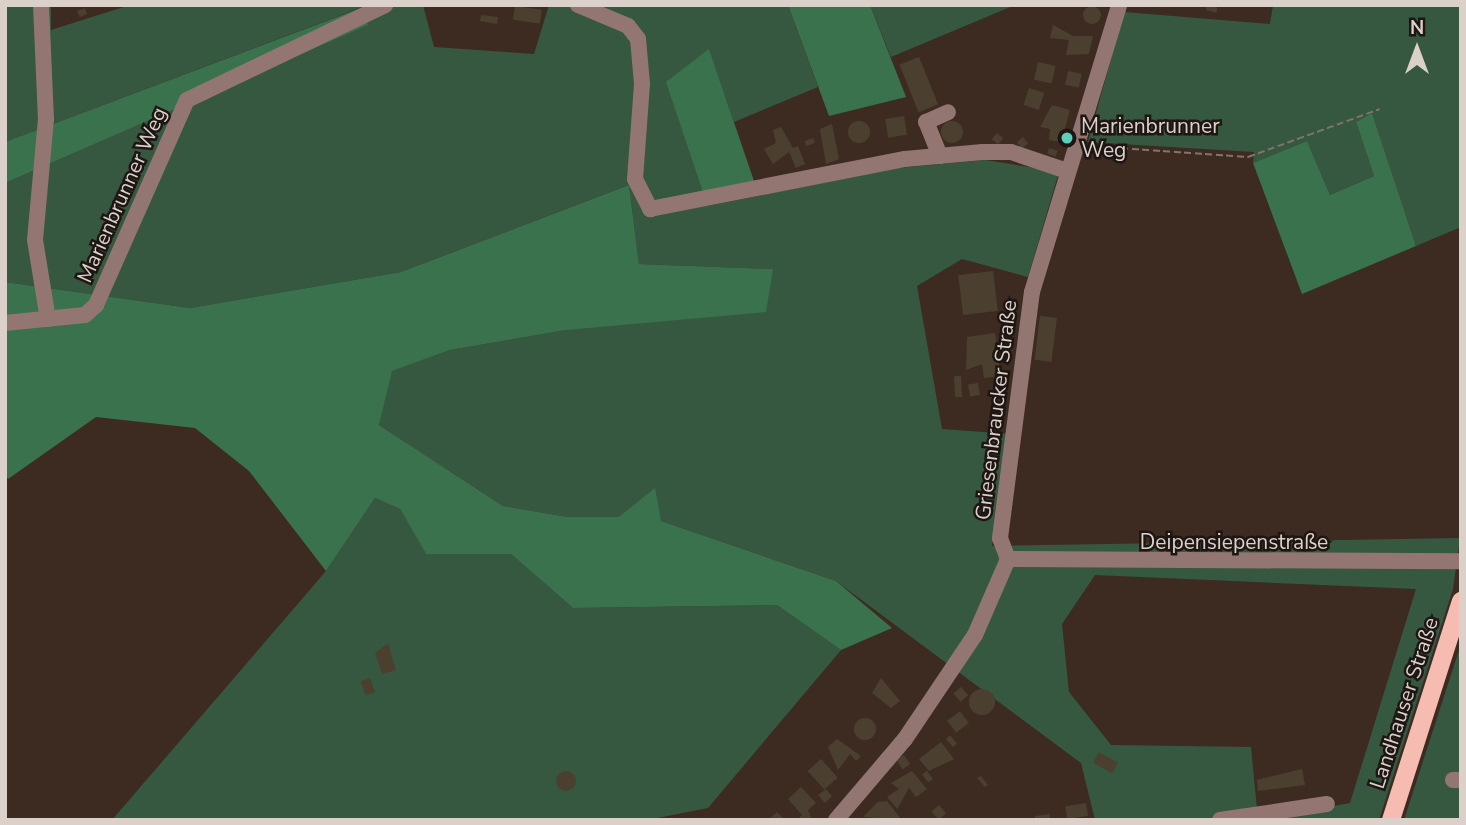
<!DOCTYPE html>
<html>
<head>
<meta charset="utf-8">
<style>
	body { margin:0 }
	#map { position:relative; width:1466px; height:825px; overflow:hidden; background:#3d2b22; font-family:"Nunito Sans",sans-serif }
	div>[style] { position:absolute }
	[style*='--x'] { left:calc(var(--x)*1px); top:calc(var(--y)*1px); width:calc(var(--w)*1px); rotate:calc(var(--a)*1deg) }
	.green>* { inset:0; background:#365841 }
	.forest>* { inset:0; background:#3a724e }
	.building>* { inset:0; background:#4b402f; transform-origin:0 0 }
	.round { border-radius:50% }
	.path>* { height:2px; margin-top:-1px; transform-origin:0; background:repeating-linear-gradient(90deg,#82736b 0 7px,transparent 0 10.5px) }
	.minor>* { height:16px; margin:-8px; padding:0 8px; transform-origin:8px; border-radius:8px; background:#937671 }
	.major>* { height:18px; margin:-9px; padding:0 9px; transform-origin:9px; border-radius:9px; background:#f7bcb1 }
	.dots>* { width:19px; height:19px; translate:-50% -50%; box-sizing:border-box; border:4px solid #1e1612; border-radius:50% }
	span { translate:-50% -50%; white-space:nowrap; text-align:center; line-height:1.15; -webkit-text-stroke:5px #1e1612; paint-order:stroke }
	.poi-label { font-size:21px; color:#dbd0ca }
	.left { translate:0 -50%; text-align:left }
	.street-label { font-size:21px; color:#dbd0ca }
	.frame { position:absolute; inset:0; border:7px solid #dbd0ca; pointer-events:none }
	.north { position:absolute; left:1382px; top:14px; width:70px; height:70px; -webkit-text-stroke:5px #1e1612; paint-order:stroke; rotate:0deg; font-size:19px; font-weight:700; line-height:28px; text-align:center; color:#dbd0ca }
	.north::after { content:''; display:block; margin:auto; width:24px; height:32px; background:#dbd0ca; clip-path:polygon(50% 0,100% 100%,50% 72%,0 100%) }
</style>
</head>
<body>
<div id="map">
	<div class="green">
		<div style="clip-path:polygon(5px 5px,51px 5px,51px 30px,130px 5px,423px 5px,434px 47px,534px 54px,549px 5px,788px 5px,818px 87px,734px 122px,709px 50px,707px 206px,898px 168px,985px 160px,1059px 172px,1028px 277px,962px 259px,917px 286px,942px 429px,1010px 434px,992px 546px,1460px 538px,1453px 589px,1379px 820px,1259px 820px,1350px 803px,1416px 589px,1095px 575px,1062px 624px,1069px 692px,1111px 745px,1251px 747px,1258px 820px,1095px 820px,1081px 763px,836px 581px,661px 521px,568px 517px,503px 506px,379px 425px,391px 371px,450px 350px,566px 330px,773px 269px,639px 264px,629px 185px,401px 272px,190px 308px,5px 282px,5px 183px,367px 25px,360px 8px,5px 142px)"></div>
		<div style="clip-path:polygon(870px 5px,1015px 5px,891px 57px)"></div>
		<div style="clip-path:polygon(1273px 5px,1461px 5px,1461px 227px,1416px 246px,1372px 113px,1356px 122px,1374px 176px,1330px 195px,1307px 141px,1253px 163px,1254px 152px,1088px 142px,1124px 12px,1270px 24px)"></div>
		<div style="clip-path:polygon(375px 498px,400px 509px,426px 554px,511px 554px,573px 608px,777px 605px,841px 650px,708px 808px,647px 820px,112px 820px,326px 571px)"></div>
		<div style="clip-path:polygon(1461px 644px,1461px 820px,1404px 820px)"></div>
	</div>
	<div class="forest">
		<div style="clip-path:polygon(788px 5px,870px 5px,906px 97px,829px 116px)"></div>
		<div style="clip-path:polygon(361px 8px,368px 25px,5px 183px,5px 142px)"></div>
		<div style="clip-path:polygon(709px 49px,755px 184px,704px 195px,666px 82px)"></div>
		<div style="clip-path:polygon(1372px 113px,1416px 246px,1302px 294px,1253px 163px,1307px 141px,1330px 195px,1374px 176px,1356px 122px)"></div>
		<div style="clip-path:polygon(629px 185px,639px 264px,773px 269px,766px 312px,566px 330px,450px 350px,392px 371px,379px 425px,503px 506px,568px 517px,619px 517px,655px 488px,661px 521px,836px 581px,892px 628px,841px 650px,777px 605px,573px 608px,511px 554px,426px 554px,400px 509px,375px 498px,326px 571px,249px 471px,195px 428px,96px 417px,8px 479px,5px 473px,5px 282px,190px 308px,401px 272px)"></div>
	</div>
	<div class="building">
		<div style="left:1207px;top:5px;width:11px;height:5px;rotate:15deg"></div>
		<div style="left:515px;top:6px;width:27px;height:14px;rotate:8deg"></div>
		<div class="round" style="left:1083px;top:6px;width:18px;height:18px"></div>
		<div style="clip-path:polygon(85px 8px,87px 14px,80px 17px,77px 11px)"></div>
		<div style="clip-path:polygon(481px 15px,498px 17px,497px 24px,480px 21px)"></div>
		<div style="clip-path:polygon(1053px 25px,1073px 36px,1093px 36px,1089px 54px,1066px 55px,1069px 40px,1050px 38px)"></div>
		<div style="left:919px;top:57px;width:51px;height:21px;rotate:68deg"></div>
		<div style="left:1038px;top:62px;width:18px;height:18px;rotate:13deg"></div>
		<div style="left:1068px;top:71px;width:14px;height:14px;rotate:12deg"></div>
		<div style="left:1029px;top:88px;width:16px;height:18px;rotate:18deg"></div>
		<div style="clip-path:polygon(1052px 105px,1070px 110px,1061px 142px,1049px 140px,1050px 129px,1040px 127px)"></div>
		<div style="left:904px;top:116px;width:19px;height:19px;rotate:81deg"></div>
		<div class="round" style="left:941px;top:121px;width:22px;height:22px"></div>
		<div class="round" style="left:848px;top:121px;width:22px;height:22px"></div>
		<div style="clip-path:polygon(832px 124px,839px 159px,826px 164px,820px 129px)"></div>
		<div style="clip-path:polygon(781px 127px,793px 148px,798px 146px,805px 164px,796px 168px,789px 152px,773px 164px,764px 149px,776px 143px,773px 130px)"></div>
		<div style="left:997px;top:133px;width:8px;height:8px;rotate:40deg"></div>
		<div style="left:1023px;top:137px;width:8px;height:8px;rotate:50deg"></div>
		<div style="left:813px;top:138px;width:5px;height:9px;rotate:68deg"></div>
		<div style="left:1049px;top:148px;width:9px;height:6px;rotate:18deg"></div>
		<div style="left:993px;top:271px;width:40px;height:35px;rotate:83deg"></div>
		<div style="left:1040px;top:316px;width:17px;height:44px;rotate:7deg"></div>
		<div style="clip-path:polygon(995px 333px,1001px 376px,984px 378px,982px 364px,966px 370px,967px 337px)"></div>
		<div style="left:961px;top:376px;width:21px;height:7px;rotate:87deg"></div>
		<div style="left:978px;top:383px;width:12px;height:10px;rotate:81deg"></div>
		<div style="clip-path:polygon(388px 643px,396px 670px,382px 674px,375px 653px)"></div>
		<div style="left:370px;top:678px;width:15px;height:10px;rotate:70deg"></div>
		<div style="clip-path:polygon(881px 678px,900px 701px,891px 708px,872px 693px)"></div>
		<div style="left:961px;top:687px;width:11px;height:10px;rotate:49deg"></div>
		<div class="round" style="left:969px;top:689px;width:26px;height:26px"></div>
		<div style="left:960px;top:711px;width:15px;height:16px;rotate:53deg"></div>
		<div class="round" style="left:854px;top:718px;width:22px;height:22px"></div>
		<div style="clip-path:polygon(950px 735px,957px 744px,953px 747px,946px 739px)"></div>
		<div style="clip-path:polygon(837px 739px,861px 756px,856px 761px,850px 754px,838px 770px,828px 747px)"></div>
		<div style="clip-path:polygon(941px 742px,954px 759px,929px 771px,919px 759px)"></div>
		<div style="left:1099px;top:752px;width:22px;height:12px;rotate:30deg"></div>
		<div style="left:904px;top:755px;width:11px;height:9px;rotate:56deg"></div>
		<div style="left:821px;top:759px;width:25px;height:18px;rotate:48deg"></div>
		<div style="clip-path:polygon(1302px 769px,1305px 785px,1258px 791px,1257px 780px)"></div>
		<div style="clip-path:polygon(912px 771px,927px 789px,916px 797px,909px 788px,897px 809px,887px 797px,899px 789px,891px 783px)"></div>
		<div style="left:927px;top:771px;width:10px;height:6px;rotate:53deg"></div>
		<div class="round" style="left:556px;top:771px;width:20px;height:20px"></div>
		<div style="clip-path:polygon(981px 776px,988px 785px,985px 787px,977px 778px)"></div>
		<div style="clip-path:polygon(801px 787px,816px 803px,808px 810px,812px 820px,797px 820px,802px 815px,788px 799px)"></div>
		<div style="clip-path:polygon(826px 789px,832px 796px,825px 803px,818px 795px)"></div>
		<div style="clip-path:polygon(887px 801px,902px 820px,863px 817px,878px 802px)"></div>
		<div style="left:1086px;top:803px;width:13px;height:21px;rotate:81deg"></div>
		<div style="left:939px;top:805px;width:11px;height:10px;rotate:49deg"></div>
		<div style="clip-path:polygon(777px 812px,785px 820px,768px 820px)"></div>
		<div style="clip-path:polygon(1050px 814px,1050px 820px,1035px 820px,1035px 816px)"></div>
	</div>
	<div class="path">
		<div style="--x:1090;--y:146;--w:158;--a:4"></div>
		<div style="--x:1248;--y:157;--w:140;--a:-20"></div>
	</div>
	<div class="minor">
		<div style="--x:41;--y:5;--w:114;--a:87.5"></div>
		<div style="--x:46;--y:119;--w:121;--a:95.2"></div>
		<div style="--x:35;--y:240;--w:80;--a:80.7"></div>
		<div style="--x:578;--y:5;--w:54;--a:22.8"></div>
		<div style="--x:628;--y:26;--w:16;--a:52"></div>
		<div style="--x:638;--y:39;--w:45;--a:84.9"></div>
		<div style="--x:642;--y:84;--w:95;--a:94.2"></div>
		<div style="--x:635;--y:179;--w:34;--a:63"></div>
		<div style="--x:650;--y:209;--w:260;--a:-11.1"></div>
		<div style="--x:905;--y:159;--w:78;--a:-5.1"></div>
		<div style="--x:983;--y:152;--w:28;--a:0"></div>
		<div style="--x:1011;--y:152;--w:59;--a:18.7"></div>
		<div style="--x:940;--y:156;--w:37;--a:-112"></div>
		<div style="--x:926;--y:122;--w:24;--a:-24"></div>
		<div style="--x:5;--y:323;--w:80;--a:-5.7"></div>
		<div style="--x:85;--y:315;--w:15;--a:-42"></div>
		<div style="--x:96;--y:305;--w:224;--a:-66.1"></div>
		<div style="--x:187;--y:100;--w:220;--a:-25.6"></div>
		<div style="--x:1008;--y:559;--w:453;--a:0.3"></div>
		<div style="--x:1453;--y:780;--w:8;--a:0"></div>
		<div style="--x:836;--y:820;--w:106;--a:-49.6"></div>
		<div style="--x:905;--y:739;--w:125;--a:-56.1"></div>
		<div style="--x:975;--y:635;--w:83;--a:-66.5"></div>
		<div style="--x:1008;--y:559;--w:22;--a:-111"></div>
		<div style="--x:1000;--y:538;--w:248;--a:-82.6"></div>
		<div style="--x:1032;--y:292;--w:300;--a:-73.1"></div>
		<div style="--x:1220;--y:820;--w:108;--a:-8.5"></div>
	</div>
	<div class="major">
		<div style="--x:1391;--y:820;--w:230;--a:-72.3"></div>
	</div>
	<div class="dots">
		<div style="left:1067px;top:138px;background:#5ccebb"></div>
	</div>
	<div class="poi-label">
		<span class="left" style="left:1081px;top:138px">Marienbrunner<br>Weg</span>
	</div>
	<div class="street-label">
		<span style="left:122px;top:195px;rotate:-66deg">Marienbrunner Weg</span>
		<span style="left:996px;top:410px;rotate:-83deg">Griesenbraucker Straße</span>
		<span style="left:1234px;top:542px">Deipensiepenstraße</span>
		<span style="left:1404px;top:703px;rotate:-72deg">Landhauser Straße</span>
	</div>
	<div class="frame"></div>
	<div class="north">N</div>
</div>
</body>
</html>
